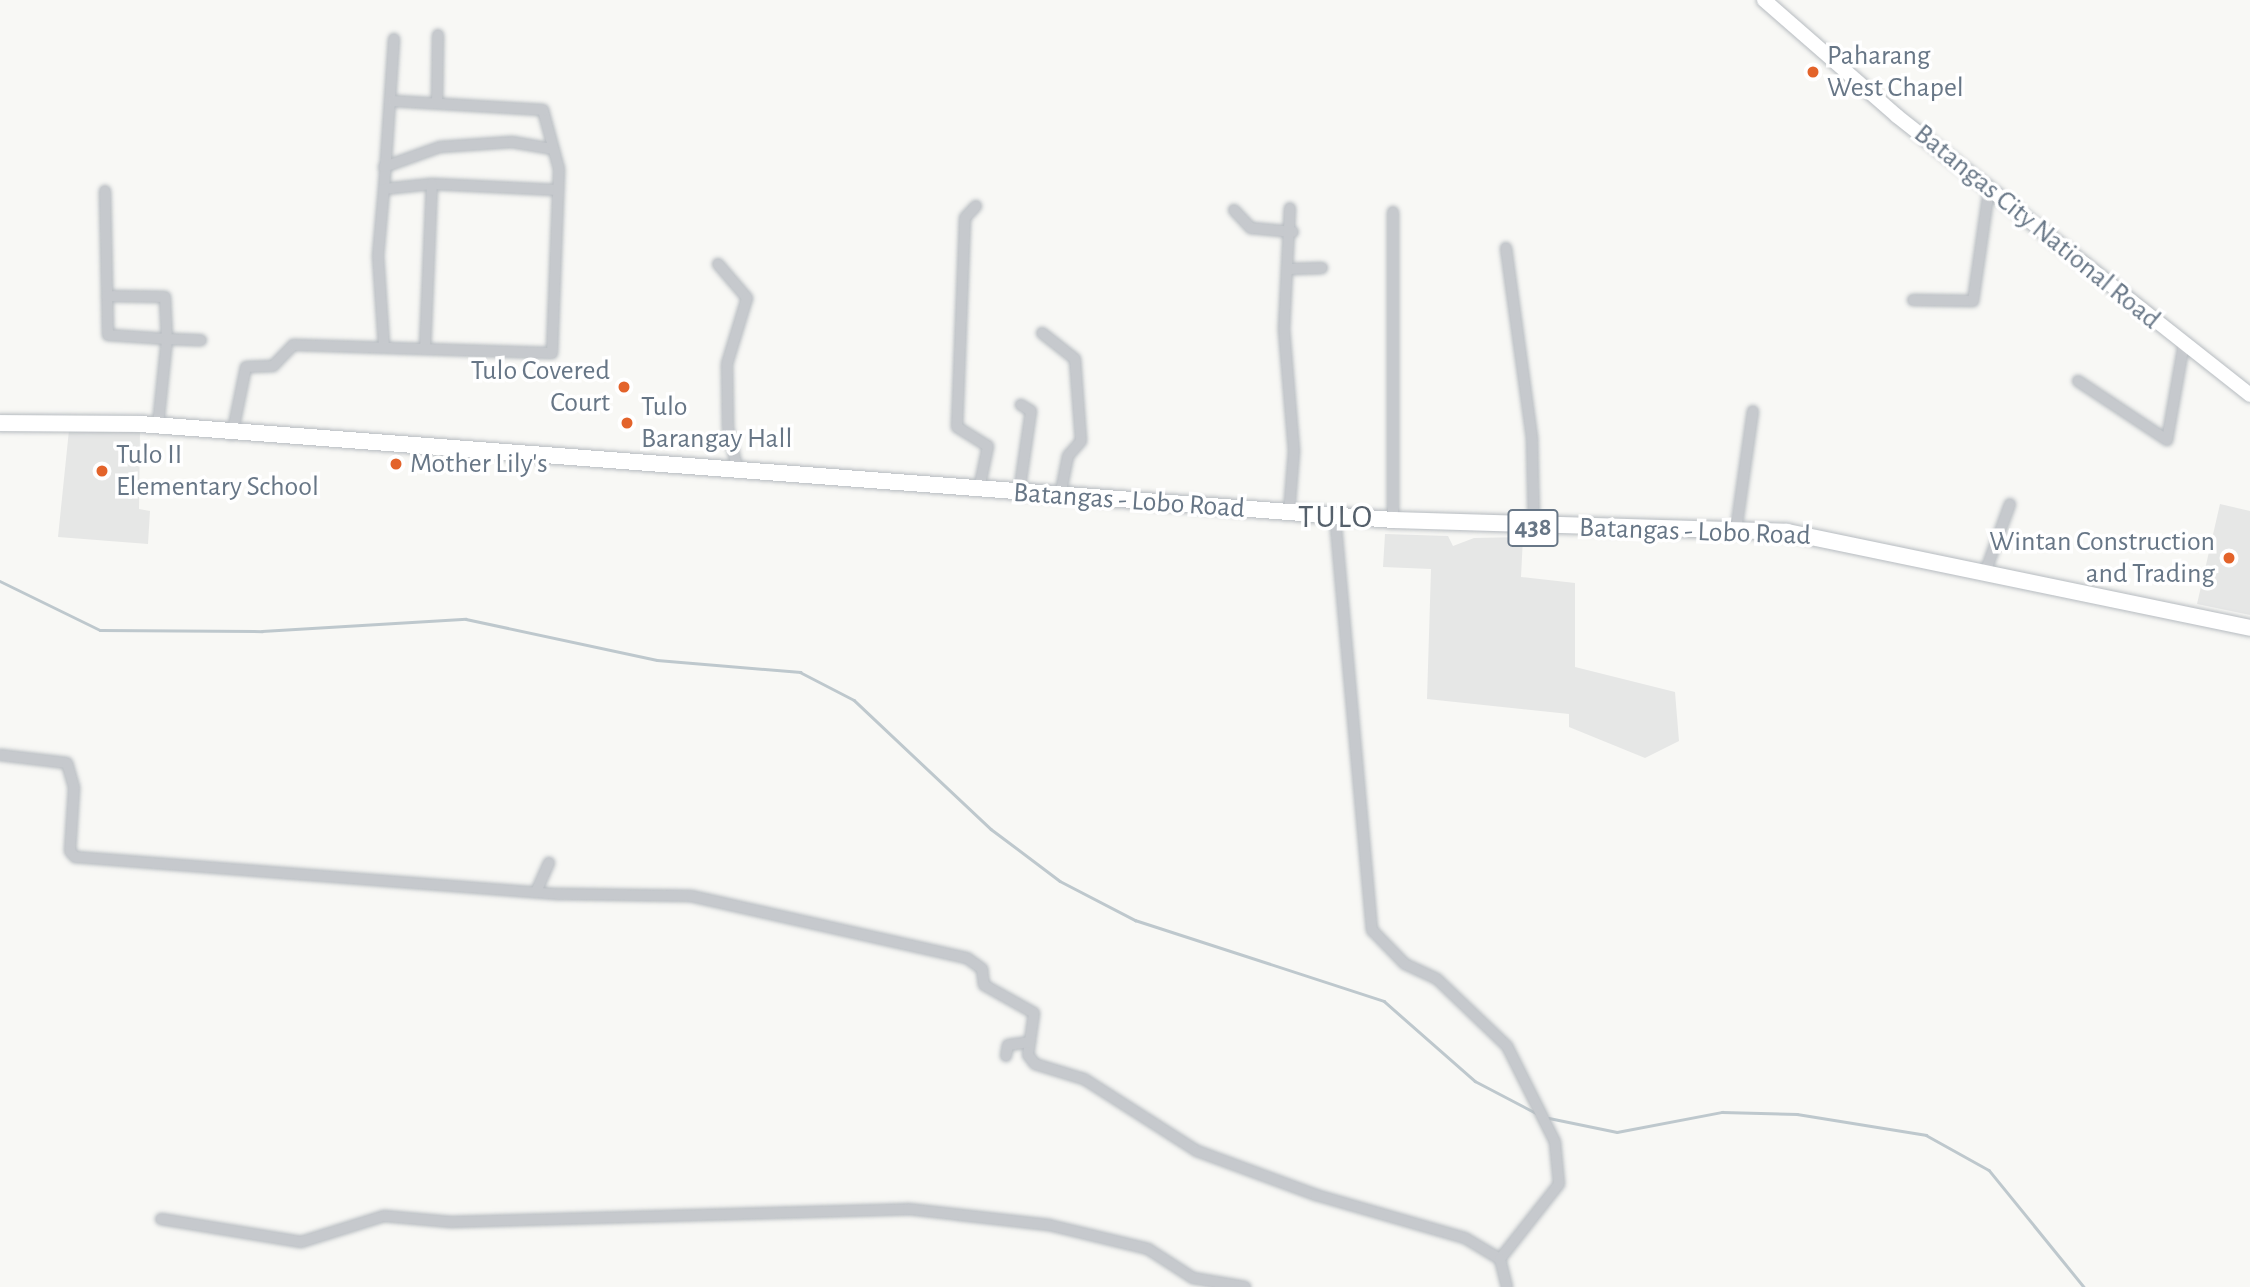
<!DOCTYPE html>
<html>
<head>
<meta charset="utf-8">
<style>
	body { margin:0 }
	#map { position:relative; width:2250px; height:1287px; overflow:hidden; background:#f8f8f5; font-family:"Alegreya Sans",sans-serif }
	div>[style] { position:absolute }
	[style*='--x'] { left:calc(var(--x)*1px); top:calc(var(--y)*1px); width:calc(var(--w)*1px); rotate:calc(var(--a)*1deg) }
	.built>* { inset:0; background:#e6e7e6 }
	.stream>* { height:2.5px; margin:-1.25px; padding:0 1.25px; transform-origin:1.25px; border-radius:1.25px; background:#bec8cd }
	.roads { filter:drop-shadow(0 0 2px #b6bbc0) drop-shadow(0 0 2px #b6bbc0) }
	.street>* { height:10px; margin:-5px; padding:0 5px; transform-origin:5px; border-radius:5px; background:#c6c9cd }
	.secondary>* { height:14px; margin:-7px; padding:0 7px; transform-origin:7px; border-radius:7px; background:#fff }
	.primary>* { height:16px; margin:-8px; padding:0 8px; transform-origin:8px; border-radius:8px; background:#fff }
	.dots>* { width:19px; height:19px; translate:-50% -50%; box-sizing:border-box; border:4px solid #fff; border-radius:50% }
	span { translate:-50% -50%; white-space:nowrap; text-align:center; line-height:1.15; -webkit-text-stroke:7px #fff; paint-order:stroke }
	.shield-label span { padding:2px 5px; background:#fff; border:2px solid; border-radius:5px; -webkit-text-stroke-width:0 }
	.shield-label { font-size:26px; color:#677686; font-weight:700 }
	.poi-label { font-size:28px; color:#677686 }
	.left { translate:0 -50%; text-align:left }
	.right { translate:-100% -50%; text-align:right }
	.street-label { font-size:28px; color:#677686 }
	.quarter-label { font-size:32px; color:#55606b; letter-spacing:2px }
</style>
</head>
<body>
<div id="map">
	<div class="built">
		<div style="clip-path:polygon(69px 430px,140px 432px,139px 509px,150px 511px,148px 544px,58px 537px)"></div>
		<div style="clip-path:polygon(2220px 504px,2250px 511px,2250px 615px,2197px 604px)"></div>
		<div style="clip-path:polygon(1385px 534px,1448px 536px,1453px 546px,1474px 538px,1523px 537px,1521px 577px,1575px 583px,1575px 667px,1675px 692px,1679px 741px,1645px 758px,1569px 727px,1569px 714px,1427px 699px,1431px 569px,1383px 567px)"></div>
	</div>
	<div class="stream">
		<div style="--x:0;--y:581;--w:111;--a:26.1"></div>
		<div style="--x:100;--y:630;--w:162;--a:0.4"></div>
		<div style="--x:262;--y:631;--w:204;--a:-3.4"></div>
		<div style="--x:466;--y:619;--w:195;--a:12.1"></div>
		<div style="--x:657;--y:660;--w:144;--a:4.8"></div>
		<div style="--x:800;--y:672;--w:61;--a:27.4"></div>
		<div style="--x:854;--y:700;--w:188;--a:43.3"></div>
		<div style="--x:991;--y:829;--w:86;--a:37"></div>
		<div style="--x:1060;--y:881;--w:85;--a:27.5"></div>
		<div style="--x:1135;--y:920;--w:262;--a:18"></div>
		<div style="--x:1384;--y:1001;--w:121;--a:41.3"></div>
		<div style="--x:1475;--y:1081;--w:69;--a:27.7"></div>
		<div style="--x:1549;--y:1118;--w:69;--a:11.6"></div>
		<div style="--x:1617;--y:1132;--w:107;--a:-10.8"></div>
		<div style="--x:1722;--y:1112;--w:75;--a:1.5"></div>
		<div style="--x:1797;--y:1114;--w:131;--a:9.2"></div>
		<div style="--x:1926;--y:1135;--w:72;--a:29.1"></div>
		<div style="--x:1989;--y:1170;--w:151;--a:50.9"></div>
	</div>
	<div class="roads">
		<div class="street">
			<div style="--x:394;--y:39;--w:150;--a:93.8"></div>
			<div style="--x:384;--y:189;--w:48;--a:-5.9"></div>
			<div style="--x:432;--y:184;--w:125;--a:2.7"></div>
			<div style="--x:437;--y:100;--w:65;--a:-89.1"></div>
			<div style="--x:384;--y:167;--w:59;--a:-19.7"></div>
			<div style="--x:440;--y:147;--w:72;--a:-4"></div>
			<div style="--x:512;--y:142;--w:42;--a:9.7"></div>
			<div style="--x:105;--y:191;--w:144;--a:88.8"></div>
			<div style="--x:108;--y:335;--w:59;--a:3.9"></div>
			<div style="--x:167;--y:339;--w:86;--a:96"></div>
			<div style="--x:976;--y:206;--w:16;--a:133"></div>
			<div style="--x:965;--y:218;--w:209;--a:92.2"></div>
			<div style="--x:957;--y:427;--w:36;--a:32"></div>
			<div style="--x:988;--y:446;--w:44;--a:101.8"></div>
			<div style="--x:1234;--y:210;--w:25;--a:47"></div>
			<div style="--x:1251;--y:228;--w:42;--a:5.4"></div>
			<div style="--x:1506;--y:248;--w:193;--a:82.2"></div>
			<div style="--x:1532;--y:439;--w:89;--a:88.7"></div>
			<div style="--x:718;--y:264;--w:45;--a:49.5"></div>
			<div style="--x:747;--y:298;--w:69;--a:106.9"></div>
			<div style="--x:727;--y:364;--w:64;--a:89.1"></div>
			<div style="--x:728;--y:428;--w:45;--a:77.2"></div>
			<div style="--x:1291;--y:269;--w:31;--a:-2"></div>
			<div style="--x:107;--y:296;--w:58;--a:1"></div>
			<div style="--x:165;--y:297;--w:42;--a:87.3"></div>
			<div style="--x:167;--y:339;--w:34;--a:2"></div>
			<div style="--x:1913;--y:300;--w:60;--a:1"></div>
			<div style="--x:1973;--y:301;--w:112;--a:-81.8"></div>
			<div style="--x:1042;--y:333;--w:42;--a:38.2"></div>
			<div style="--x:1075;--y:359;--w:82;--a:85.8"></div>
			<div style="--x:1081;--y:441;--w:20;--a:131"></div>
			<div style="--x:1068;--y:456;--w:41;--a:101.3"></div>
			<div style="--x:384;--y:346;--w:90;--a:-93.8"></div>
			<div style="--x:378;--y:256;--w:67;--a:-84.9"></div>
			<div style="--x:425;--y:349;--w:165;--a:-87.6"></div>
			<div style="--x:2078;--y:381;--w:107;--a:33.5"></div>
			<div style="--x:2167;--y:440;--w:97;--a:-80"></div>
			<div style="--x:232;--y:435;--w:69;--a:-78.4"></div>
			<div style="--x:246;--y:367;--w:27;--a:-2"></div>
			<div style="--x:273;--y:366;--w:29;--a:-46"></div>
			<div style="--x:293;--y:345;--w:259;--a:1.8"></div>
			<div style="--x:552;--y:353;--w:184;--a:-87.8"></div>
			<div style="--x:559;--y:169;--w:61;--a:-105.2"></div>
			<div style="--x:543;--y:110;--w:150;--a:-176.6"></div>
			<div style="--x:1019;--y:493;--w:83;--a:-81.7"></div>
			<div style="--x:1031;--y:411;--w:12;--a:-149"></div>
			<div style="--x:1289;--y:513;--w:62;--a:-85.4"></div>
			<div style="--x:1294;--y:451;--w:122;--a:-94.7"></div>
			<div style="--x:1284;--y:329;--w:121;--a:-87.2"></div>
			<div style="--x:1335;--y:516;--w:416;--a:84.9"></div>
			<div style="--x:1372;--y:930;--w:47;--a:45.9"></div>
			<div style="--x:1405;--y:964;--w:35;--a:25"></div>
			<div style="--x:1437;--y:979;--w:97;--a:43.7"></div>
			<div style="--x:1507;--y:1046;--w:107;--a:63.4"></div>
			<div style="--x:1555;--y:1142;--w:42;--a:84.6"></div>
			<div style="--x:1559;--y:1184;--w:95;--a:128.2"></div>
			<div style="--x:1393;--y:520;--w:308;--a:-90"></div>
			<div style="--x:1736;--y:530;--w:120;--a:-81.9"></div>
			<div style="--x:1986;--y:570;--w:70;--a:-70"></div>
			<div style="--x:0;--y:755;--w:67;--a:6.8"></div>
			<div style="--x:67;--y:763;--w:26;--a:74"></div>
			<div style="--x:74;--y:788;--w:63;--a:93.6"></div>
			<div style="--x:70;--y:851;--w:8;--a:50"></div>
			<div style="--x:75;--y:857;--w:484;--a:4.4"></div>
			<div style="--x:558;--y:894;--w:133;--a:0.9"></div>
			<div style="--x:691;--y:896;--w:283;--a:12.7"></div>
			<div style="--x:967;--y:958;--w:19;--a:36"></div>
			<div style="--x:982;--y:969;--w:16;--a:83"></div>
			<div style="--x:984;--y:985;--w:57;--a:29.2"></div>
			<div style="--x:1034;--y:1013;--w:42;--a:98.1"></div>
			<div style="--x:1028;--y:1055;--w:11;--a:52"></div>
			<div style="--x:1035;--y:1064;--w:51;--a:17"></div>
			<div style="--x:1084;--y:1079;--w:134;--a:32.5"></div>
			<div style="--x:1197;--y:1151;--w:127;--a:20.3"></div>
			<div style="--x:1316;--y:1195;--w:155;--a:16.1"></div>
			<div style="--x:1465;--y:1238;--w:41;--a:31"></div>
			<div style="--x:1500;--y:1259;--w:29;--a:76"></div>
			<div style="--x:536;--y:892;--w:32;--a:-66"></div>
			<div style="--x:1006;--y:1056;--w:11;--a:-80"></div>
			<div style="--x:1008;--y:1045;--w:22;--a:-8"></div>
			<div style="--x:161;--y:1219;--w:142;--a:9.3"></div>
			<div style="--x:301;--y:1242;--w:87;--a:-17.4"></div>
			<div style="--x:384;--y:1216;--w:67;--a:5.1"></div>
			<div style="--x:451;--y:1222;--w:457;--a:-1.6"></div>
			<div style="--x:908;--y:1209;--w:142;--a:6.5"></div>
			<div style="--x:1049;--y:1225;--w:102;--a:13.6"></div>
			<div style="--x:1148;--y:1249;--w:54;--a:32.8"></div>
			<div style="--x:1193;--y:1278;--w:53;--a:9.8"></div>
		</div>
		<div class="secondary">
			<div style="--x:1764;--y:0;--w:176;--a:41.1"></div>
			<div style="--x:1897;--y:116;--w:450;--a:38.3"></div>
		</div>
		<div class="primary">
			<div style="--x:0;--y:423;--w:140;--a:0.4"></div>
			<div style="--x:140;--y:424;--w:1257;--a:4.38"></div>
			<div style="--x:1393;--y:520;--w:394;--a:1.7"></div>
			<div style="--x:1787;--y:532;--w:473;--a:11.7"></div>
		</div>
	</div>
	<div class="dots">
		<div style="left:1813px;top:72px;background:#e3632a"></div>
		<div style="left:624px;top:387px;background:#e3632a"></div>
		<div style="left:627px;top:423px;background:#e3632a"></div>
		<div style="left:396px;top:464px;background:#e3632a"></div>
		<div style="left:102px;top:471px;background:#e3632a"></div>
		<div style="left:2229px;top:558px;background:#e3632a"></div>
	</div>
	<div class="shield-label">
		<span style="left:1533px;top:528px">438</span>
	</div>
	<div class="poi-label">
		<span class="left" style="left:1827px;top:72px">Paharang<br>West Chapel</span>
		<span class="right" style="left:610px;top:387px">Tulo Covered<br>Court</span>
		<span class="left" style="left:641px;top:423px">Tulo<br>Barangay Hall</span>
		<span class="left" style="left:116px;top:471px">Tulo II<br>Elementary School</span>
		<span class="left" style="left:410px;top:464px">Mother Lily's</span>
		<span class="right" style="left:2215px;top:558px">Wintan Construction<br>and Trading</span>
	</div>
	<div class="street-label">
		<span style="left:2037px;top:227px;rotate:39deg">Batangas City National Road</span>
		<span style="left:1129px;top:501px;rotate:4deg">Batangas - Lobo Road</span>
		<span style="left:1695px;top:532px;rotate:2deg">Batangas - Lobo Road</span>
	</div>
	<div class="quarter-label">
		<span style="left:1336px;top:517px">TULO</span>
	</div>
</div>
</body>
</html>
